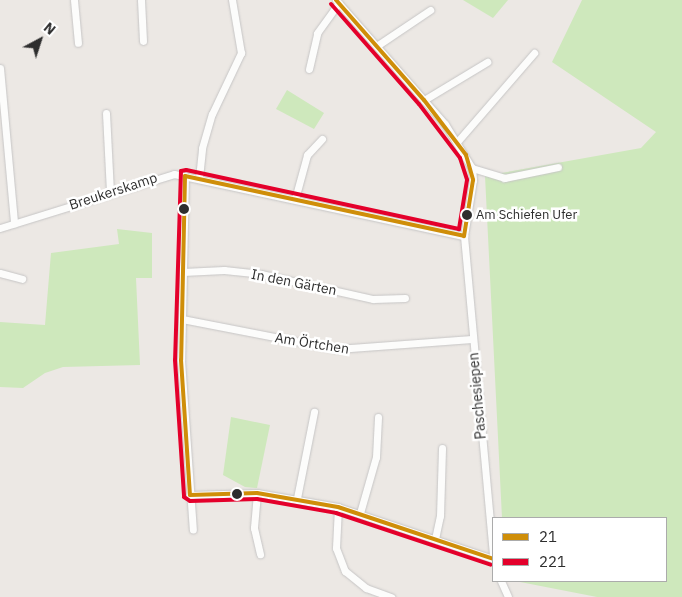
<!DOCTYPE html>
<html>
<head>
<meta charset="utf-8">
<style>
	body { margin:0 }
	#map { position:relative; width:682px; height:597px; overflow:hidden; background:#ece8e4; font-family:"IBM Plex Sans",sans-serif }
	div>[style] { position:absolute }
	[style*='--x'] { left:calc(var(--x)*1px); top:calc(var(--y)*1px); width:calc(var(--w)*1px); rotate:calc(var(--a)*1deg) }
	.green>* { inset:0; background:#cee8bc }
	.roads { filter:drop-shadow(0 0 1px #c6c5c5) drop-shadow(0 0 1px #c6c5c5) }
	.street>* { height:7px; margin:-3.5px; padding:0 3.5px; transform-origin:3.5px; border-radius:3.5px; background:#fcfcfb }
	.bus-1>* { height:4px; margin:-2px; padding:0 2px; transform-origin:2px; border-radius:2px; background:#cf8e09 }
	.bus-2>* { height:4px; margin:-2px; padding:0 2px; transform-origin:2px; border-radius:2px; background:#e4002b }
	.dots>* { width:14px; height:14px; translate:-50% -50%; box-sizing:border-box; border:2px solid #fff; border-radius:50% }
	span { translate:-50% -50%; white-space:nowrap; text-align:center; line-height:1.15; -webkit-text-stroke:5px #fff; paint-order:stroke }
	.bus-label { font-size:13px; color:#2e2e2e }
	.left { translate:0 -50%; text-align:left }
	.street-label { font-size:14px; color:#2e2e2e }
	.legend { position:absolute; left:492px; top:517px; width:175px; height:65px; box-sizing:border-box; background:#fff; border:1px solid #ababab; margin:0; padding:6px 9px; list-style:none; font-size:15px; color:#2e2e2e }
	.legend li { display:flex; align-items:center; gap:10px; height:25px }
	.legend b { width:25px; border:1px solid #ababab }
	.north { position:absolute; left:15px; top:15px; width:50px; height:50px; -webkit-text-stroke:4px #fff; paint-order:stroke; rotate:40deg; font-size:14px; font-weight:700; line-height:20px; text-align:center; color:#2e2e2e }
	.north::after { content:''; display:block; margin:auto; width:18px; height:22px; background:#2e2e2e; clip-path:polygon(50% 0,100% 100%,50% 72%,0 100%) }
</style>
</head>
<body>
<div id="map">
	<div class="green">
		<div style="clip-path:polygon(463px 0,508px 0,493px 18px)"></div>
		<div style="clip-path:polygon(582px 0,682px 0,682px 597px,597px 597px,515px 581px,666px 581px,666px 518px,502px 518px,485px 176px,641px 148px,656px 132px,552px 62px)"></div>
		<div style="clip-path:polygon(287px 90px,324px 113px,314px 129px,276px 109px)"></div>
		<div style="clip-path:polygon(117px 229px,152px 233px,152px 278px,136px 278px,140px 365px,63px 367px,45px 373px,23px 388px,0 387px,0 322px,45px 325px,51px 253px,119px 244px)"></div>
		<div style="clip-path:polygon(231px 417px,270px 425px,257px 488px,245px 487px,223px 475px)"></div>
	</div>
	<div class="roads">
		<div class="street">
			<div style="--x:74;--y:0;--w:43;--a:84.7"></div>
			<div style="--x:141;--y:0;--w:41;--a:87.2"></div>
			<div style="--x:336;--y:0;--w:165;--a:48.7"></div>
			<div style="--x:445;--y:124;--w:52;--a:58.5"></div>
			<div style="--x:472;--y:168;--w:12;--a:85"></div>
			<div style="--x:473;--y:180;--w:57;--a:99.1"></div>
			<div style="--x:464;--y:236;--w:321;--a:84.8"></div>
			<div style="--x:378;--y:45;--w:63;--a:-33.9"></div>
			<div style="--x:0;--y:68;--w:156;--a:84.8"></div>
			<div style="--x:309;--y:69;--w:37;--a:-77"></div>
			<div style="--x:317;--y:33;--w:37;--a:-54"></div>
			<div style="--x:424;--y:100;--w:74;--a:-31.1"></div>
			<div style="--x:106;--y:113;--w:79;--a:87.1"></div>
			<div style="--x:457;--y:142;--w:118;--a:-49.1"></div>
			<div style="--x:472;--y:168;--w:34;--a:17"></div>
			<div style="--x:504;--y:178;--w:55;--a:-11.5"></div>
			<div style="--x:185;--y:176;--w:184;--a:91.2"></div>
			<div style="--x:181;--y:360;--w:170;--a:86"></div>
			<div style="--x:199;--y:178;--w:30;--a:-84"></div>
			<div style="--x:202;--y:148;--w:35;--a:-74"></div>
			<div style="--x:212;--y:114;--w:68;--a:-64.6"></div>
			<div style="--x:241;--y:53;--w:54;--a:-99.6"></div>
			<div style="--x:295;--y:199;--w:46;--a:-74.7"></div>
			<div style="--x:307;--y:155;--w:22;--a:-47"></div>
			<div style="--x:0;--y:228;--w:182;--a:-17.2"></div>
			<div style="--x:174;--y:174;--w:297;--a:12.1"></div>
			<div style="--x:183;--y:272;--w:41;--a:-2.8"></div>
			<div style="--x:224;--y:270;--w:37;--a:6"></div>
			<div style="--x:261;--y:274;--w:115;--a:12.6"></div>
			<div style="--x:373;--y:299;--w:32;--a:-2"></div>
			<div style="--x:0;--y:273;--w:23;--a:15"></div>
			<div style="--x:182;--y:319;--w:158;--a:11"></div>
			<div style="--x:337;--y:349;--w:135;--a:-4.2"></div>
			<div style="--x:257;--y:493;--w:35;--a:95"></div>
			<div style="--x:254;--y:528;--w:27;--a:77"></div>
			<div style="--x:190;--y:495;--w:67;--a:-1.7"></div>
			<div style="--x:257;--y:493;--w:82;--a:9.8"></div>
			<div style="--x:338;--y:507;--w:163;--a:18.5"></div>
			<div style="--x:297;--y:498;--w:88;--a:-78.8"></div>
			<div style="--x:338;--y:507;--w:41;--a:92.8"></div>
			<div style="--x:336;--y:548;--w:25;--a:69"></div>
			<div style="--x:345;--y:571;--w:27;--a:39"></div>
			<div style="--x:366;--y:588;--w:27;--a:20"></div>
			<div style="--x:360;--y:513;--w:58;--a:-74.1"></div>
			<div style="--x:376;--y:457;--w:40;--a:-87.1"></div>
			<div style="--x:435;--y:539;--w:24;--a:-78"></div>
			<div style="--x:440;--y:516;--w:68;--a:-88.3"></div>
			<div style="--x:501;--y:581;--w:17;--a:66"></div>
		</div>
	</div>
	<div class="bus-1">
		<div style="--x:336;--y:0;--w:133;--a:48.7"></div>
		<div style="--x:424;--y:100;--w:69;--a:52.6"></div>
		<div style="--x:466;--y:155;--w:26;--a:74"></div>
		<div style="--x:473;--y:180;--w:57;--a:99.1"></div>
		<div style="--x:185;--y:176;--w:184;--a:91.2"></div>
		<div style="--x:181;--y:360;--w:135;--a:86.2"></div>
		<div style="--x:185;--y:176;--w:285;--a:12.1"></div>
		<div style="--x:190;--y:495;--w:67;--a:-1.7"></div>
		<div style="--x:257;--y:493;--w:82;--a:9.8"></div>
		<div style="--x:338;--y:507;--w:163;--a:18.5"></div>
	</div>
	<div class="bus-2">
		<div style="--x:331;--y:4;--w:133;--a:48.7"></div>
		<div style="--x:419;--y:104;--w:68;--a:52.8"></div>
		<div style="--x:460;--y:158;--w:23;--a:72"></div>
		<div style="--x:467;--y:180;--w:50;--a:99.3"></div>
		<div style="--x:459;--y:229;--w:279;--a:-167.8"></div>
		<div style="--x:186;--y:170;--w:5;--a:169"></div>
		<div style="--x:181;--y:171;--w:189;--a:91.8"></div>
		<div style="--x:175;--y:360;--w:137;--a:86.2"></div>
		<div style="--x:184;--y:497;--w:7;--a:34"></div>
		<div style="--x:190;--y:501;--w:67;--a:-1.7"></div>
		<div style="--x:257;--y:499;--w:80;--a:10"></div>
		<div style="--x:336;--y:513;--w:163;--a:18.5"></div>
	</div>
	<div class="dots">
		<div style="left:184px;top:209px;background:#2e2e2e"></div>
		<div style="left:467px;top:215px;background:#2e2e2e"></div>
		<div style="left:237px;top:494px;background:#2e2e2e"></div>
	</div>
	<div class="bus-label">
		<span class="left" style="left:476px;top:215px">Am Schiefen Ufer</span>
	</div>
	<div class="street-label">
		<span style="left:113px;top:191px;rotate:-18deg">Breukerskamp</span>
		<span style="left:294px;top:282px;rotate:11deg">In den Gärten</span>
		<span style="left:312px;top:343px;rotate:9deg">Am Örtchen</span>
		<span style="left:477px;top:396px;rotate:-95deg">Paschesiepen</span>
	</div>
	<ul class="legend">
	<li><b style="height:6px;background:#cf8e09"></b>21</li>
	<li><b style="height:6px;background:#e4002b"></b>221</li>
	</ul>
	<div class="north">N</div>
</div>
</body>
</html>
